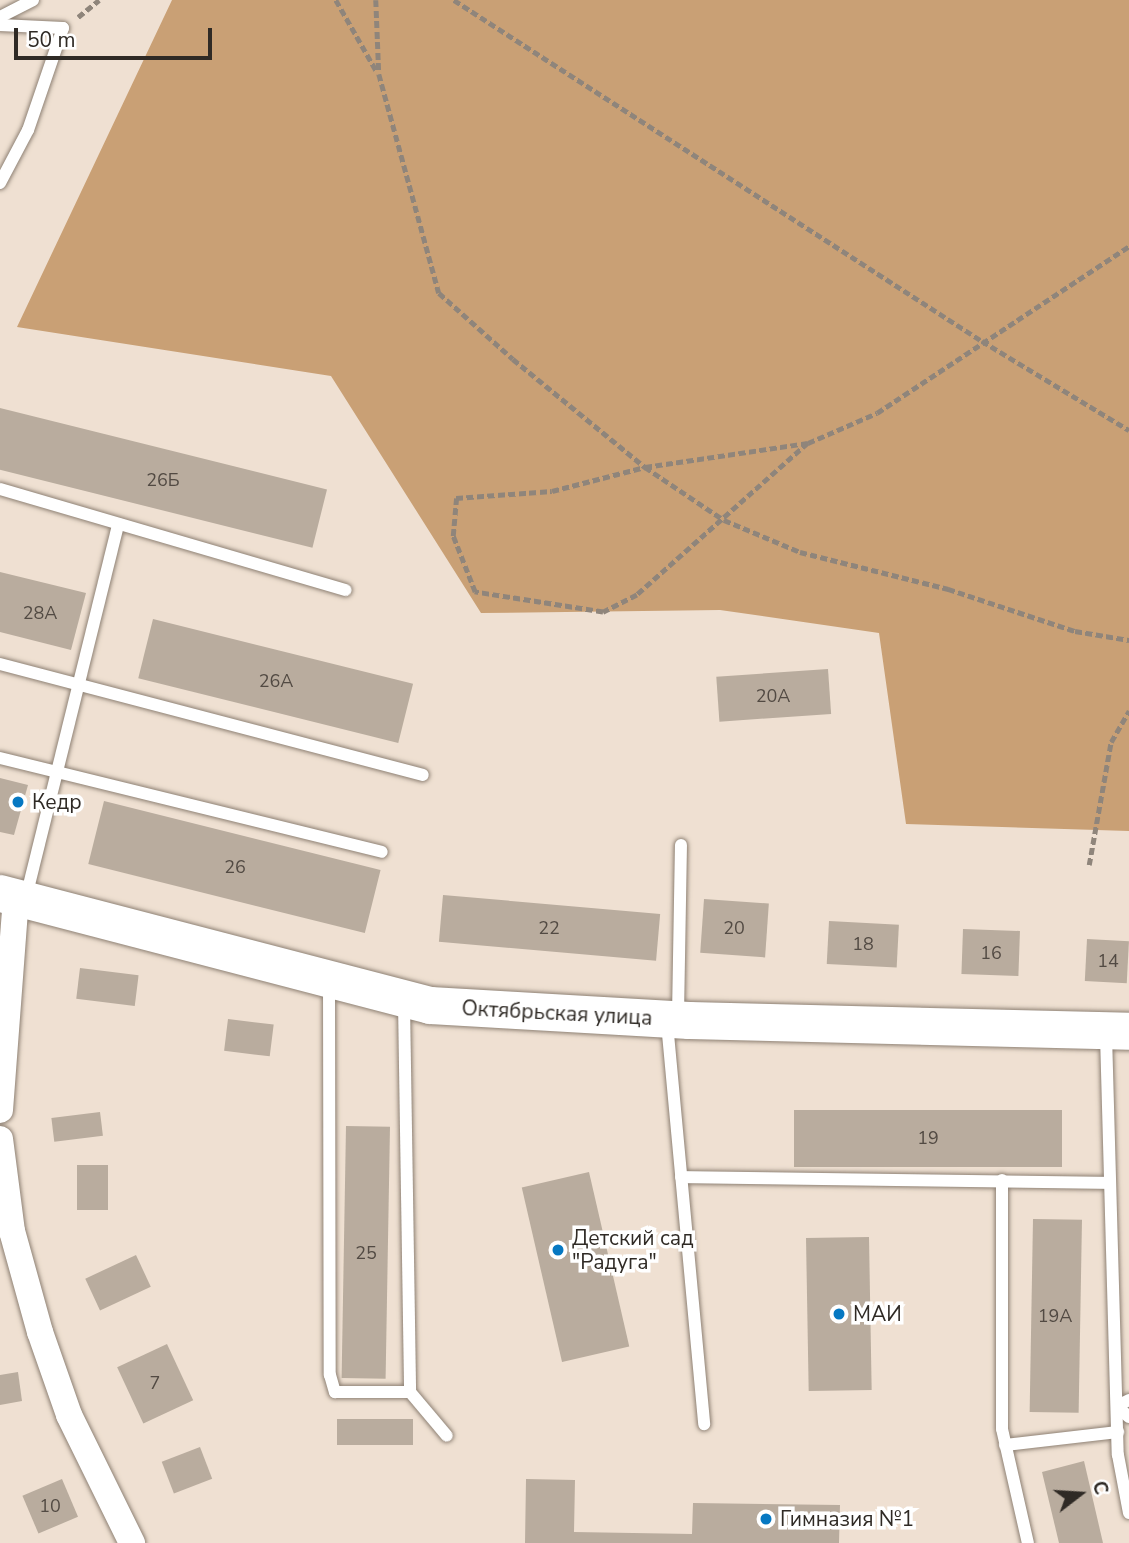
<!DOCTYPE html>
<html>
<head>
<meta charset="utf-8">
<style>
	body { margin:0 }
	#map { position:relative; width:1129px; height:1543px; overflow:hidden; background:#efe0d2; font-family:"Nunito Sans",sans-serif }
	div>[style] { position:absolute }
	[style*='--x'] { left:calc(var(--x)*1px); top:calc(var(--y)*1px); width:calc(var(--w)*1px); rotate:calc(var(--a)*1deg) }
	.forest>* { inset:0; background:#c9a075 }
	.building>* { inset:0; background:#b9ac9e; transform-origin:0 0 }
	.path>* { height:4.5px; margin-top:-2.25px; transform-origin:0; background:repeating-linear-gradient(90deg,#8f857b 0 7px,transparent 0 10.5px) }
	.roads { filter:drop-shadow(0 0 2px #8e8174) drop-shadow(0 0 2px #8e8174) }
	.lane>* { height:12px; margin:-6px; padding:0 6px; transform-origin:6px; border-radius:6px; background:#fff }
	.street>* { height:26px; margin:-13px; padding:0 13px; transform-origin:13px; border-radius:13px; background:#fff }
	.secondary>* { height:37px; margin:-18.5px; padding:0 18.5px; transform-origin:18.5px; border-radius:18.5px; background:#fff }
	.dots>* { width:19px; height:19px; translate:-50% -50%; box-sizing:border-box; border:4px solid #fff; border-radius:50% }
	span { translate:-50% -50%; white-space:nowrap; text-align:center; line-height:1.15; -webkit-text-stroke:7px #fff; paint-order:stroke }
	.number-label { font-size:18px; color:#524a43 }
	.number-label span { -webkit-text-stroke-width:0 }
	.poi-label { font-size:21px; color:#2f2a25 }
	.left { translate:0 -50%; text-align:left }
	.street-label { font-size:21px; color:#2f2a25 }
	.north { position:absolute; left:1045px; top:1459px; width:70px; height:70px; -webkit-text-stroke:5px #fff; paint-order:stroke; rotate:73deg; font-size:19px; font-weight:700; line-height:28px; text-align:center; color:#2f2a25 }
	.north::after { content:''; display:block; margin:auto; width:24px; height:32px; background:#2f2a25; clip-path:polygon(50% 0,100% 100%,50% 72%,0 100%) }
	.scale { position:absolute; left:14px; top:28px; width:198px; height:32px; box-sizing:border-box; border:4px solid #2f2a25; border-top:0; padding-left:9px; font-size:21px; line-height:24px; white-space:nowrap; color:#2f2a25; -webkit-text-stroke:5px #fff; paint-order:stroke }
</style>
</head>
<body>
<div id="map">
	<div class="forest">
		<div style="clip-path:polygon(172px 0,1129px 0,1129px 831px,906px 824px,879px 633px,720px 610px,481px 613px,331px 376px,17px 327px)"></div>
	</div>
	<div class="building">
		<div style="left:0;top:408px;width:337px;height:60px;rotate:14deg"></div>
		<div style="clip-path:polygon(0 572px,86px 593px,71px 650px,0 632px)"></div>
		<div style="left:153px;top:619px;width:268px;height:61px;rotate:14deg"></div>
		<div style="left:828px;top:669px;width:45px;height:112px;rotate:86deg"></div>
		<div style="clip-path:polygon(0 778px,28px 785px,14px 835px,0 832px)"></div>
		<div style="left:104px;top:801px;width:285px;height:65px;rotate:14deg"></div>
		<div style="left:443px;top:895px;width:218px;height:47px;rotate:5deg"></div>
		<div style="left:704px;top:899px;width:65px;height:54px;rotate:4deg"></div>
		<div style="left:829px;top:921px;width:70px;height:43px;rotate:3deg"></div>
		<div style="left:963px;top:929px;width:57px;height:45px;rotate:2deg"></div>
		<div style="left:1087px;top:939px;width:42px;height:42px;rotate:3deg"></div>
		<div style="left:80px;top:968px;width:59px;height:31px;rotate:7deg"></div>
		<div style="left:228px;top:1019px;width:46px;height:32px;rotate:7deg"></div>
		<div style="left:794px;top:1110px;width:268px;height:57px"></div>
		<div style="left:100px;top:1112px;width:24px;height:49px;rotate:83deg"></div>
		<div style="left:346px;top:1126px;width:44px;height:252px;rotate:1deg"></div>
		<div style="left:77px;top:1165px;width:31px;height:45px"></div>
		<div style="left:589px;top:1172px;width:179px;height:69px;rotate:77deg"></div>
		<div style="left:1033px;top:1219px;width:49px;height:193px;rotate:1deg"></div>
		<div style="left:869px;top:1237px;width:153px;height:63px;rotate:89deg"></div>
		<div style="left:136px;top:1255px;width:35px;height:56px;rotate:65deg"></div>
		<div style="left:167px;top:1344px;width:62px;height:55px;rotate:65deg"></div>
		<div style="clip-path:polygon(18px 1372px,22px 1401px,0 1405px,0 1375px)"></div>
		<div style="left:413px;top:1419px;width:26px;height:76px;rotate:90deg"></div>
		<div style="left:200px;top:1447px;width:34px;height:41px;rotate:69deg"></div>
		<div style="clip-path:polygon(1084px 1461px,1103px 1543px,1059px 1543px,1042px 1472px)"></div>
		<div style="left:62px;top:1479px;width:41px;height:43px;rotate:67deg"></div>
		<div style="clip-path:polygon(526px 1479px,575px 1480px,574px 1532px,692px 1534px,693px 1503px,840px 1505px,839px 1543px,525px 1543px)"></div>
	</div>
	<div class="path">
		<div style="--x:336;--y:0;--w:83;--a:60.3"></div>
		<div style="--x:376;--y:0;--w:74;--a:87.7"></div>
		<div style="--x:379;--y:74;--w:227;--a:74.7"></div>
		<div style="--x:439;--y:293;--w:99;--a:41.7"></div>
		<div style="--x:513;--y:359;--w:171;--a:39.3"></div>
		<div style="--x:645;--y:467;--w:95;--a:33.9"></div>
		<div style="--x:724;--y:520;--w:82;--a:22.8"></div>
		<div style="--x:800;--y:552;--w:153;--a:14"></div>
		<div style="--x:948;--y:589;--w:134;--a:18.3"></div>
		<div style="--x:1075;--y:631;--w:55;--a:9.5"></div>
		<div style="--x:454;--y:0;--w:629;--a:32.86"></div>
		<div style="--x:982;--y:341;--w:172;--a:31.2"></div>
		<div style="--x:78;--y:17;--w:27;--a:-39"></div>
		<div style="--x:808;--y:443;--w:229;--a:138.4"></div>
		<div style="--x:637;--y:595;--w:38;--a:153"></div>
		<div style="--x:603;--y:612;--w:130;--a:-171.1"></div>
		<div style="--x:475;--y:592;--w:60;--a:-111.4"></div>
		<div style="--x:453;--y:536;--w:38;--a:-85"></div>
		<div style="--x:456;--y:498;--w:96;--a:-4.2"></div>
		<div style="--x:552;--y:491;--w:96;--a:-14.5"></div>
		<div style="--x:645;--y:467;--w:165;--a:-8.4"></div>
		<div style="--x:808;--y:443;--w:75;--a:-23.5"></div>
		<div style="--x:877;--y:413;--w:302;--a:-33.5"></div>
		<div style="--x:1089;--y:865;--w:125;--a:-79.9"></div>
		<div style="--x:1111;--y:742;--w:36;--a:-60"></div>
	</div>
	<div class="roads">
		<div class="lane">
			<div style="--x:0;--y:17;--w:37;--a:-27"></div>
			<div style="--x:0;--y:25;--w:63;--a:2.7"></div>
			<div style="--x:63;--y:28;--w:108;--a:108.9"></div>
			<div style="--x:28;--y:130;--w:60;--a:117.8"></div>
			<div style="--x:0;--y:489;--w:360;--a:16.3"></div>
			<div style="--x:0;--y:664;--w:437;--a:14.7"></div>
			<div style="--x:0;--y:758;--w:393;--a:13.8"></div>
			<div style="--x:26;--y:897;--w:384;--a:-76.1"></div>
			<div style="--x:329;--y:984;--w:391;--a:89.9"></div>
			<div style="--x:330;--y:1375;--w:18;--a:74"></div>
			<div style="--x:335;--y:1392;--w:75;--a:0"></div>
			<div style="--x:404;--y:1003;--w:389;--a:89.1"></div>
			<div style="--x:410;--y:1392;--w:57;--a:49.9"></div>
			<div style="--x:678;--y:1015;--w:170;--a:-89"></div>
			<div style="--x:667;--y:1023;--w:403;--a:84.7"></div>
			<div style="--x:1106;--y:1035;--w:420;--a:88.4"></div>
			<div style="--x:1118;--y:1455;--w:59;--a:79.3"></div>
			<div style="--x:681;--y:1177;--w:429;--a:0.8"></div>
			<div style="--x:1002;--y:1180;--w:249;--a:90"></div>
			<div style="--x:1002;--y:1429;--w:117;--a:77.2"></div>
			<div style="--x:1129;--y:1400;--w:13;--a:153"></div>
			<div style="--x:1117;--y:1406;--w:16;--a:43"></div>
			<div style="--x:1005;--y:1445;--w:114;--a:-6.6"></div>
		</div>
		<div class="street">
			<div style="--x:0;--y:1110;--w:214;--a:-85.7"></div>
			<div style="--x:0;--y:1139;--w:93;--a:82.6"></div>
			<div style="--x:12;--y:1231;--w:105;--a:74.5"></div>
			<div style="--x:40;--y:1332;--w:88;--a:70.7"></div>
			<div style="--x:69;--y:1415;--w:143;--a:63.8"></div>
		</div>
		<div class="secondary">
			<div style="--x:0;--y:893;--w:444;--a:14.6"></div>
			<div style="--x:430;--y:1005;--w:259;--a:3.3"></div>
			<div style="--x:689;--y:1020;--w:440;--a:1.4"></div>
		</div>
	</div>
	<div class="dots">
		<div style="left:18px;top:802px;background:#0678c2"></div>
		<div style="left:558px;top:1250px;background:#0678c2"></div>
		<div style="left:839px;top:1314px;background:#0678c2"></div>
		<div style="left:766px;top:1519px;background:#0678c2"></div>
	</div>
	<div class="number-label">
		<span style="left:163px;top:480px">26Б</span>
		<span style="left:40px;top:613px">28А</span>
		<span style="left:276px;top:681px">26А</span>
		<span style="left:773px;top:696px">20А</span>
		<span style="left:235px;top:867px">26</span>
		<span style="left:549px;top:928px">22</span>
		<span style="left:734px;top:928px">20</span>
		<span style="left:863px;top:944px">18</span>
		<span style="left:991px;top:953px">16</span>
		<span style="left:1108px;top:961px">14</span>
		<span style="left:928px;top:1138px">19</span>
		<span style="left:366px;top:1253px">25</span>
		<span style="left:1055px;top:1316px">19А</span>
		<span style="left:155px;top:1383px">7</span>
		<span style="left:50px;top:1506px">10</span>
	</div>
	<div class="poi-label">
		<span class="left" style="left:32px;top:802px">Кедр</span>
		<span class="left" style="left:572px;top:1250px">Детский сад<br>"Радуга"</span>
		<span class="left" style="left:853px;top:1314px">МАИ</span>
		<span class="left" style="left:780px;top:1519px">Гимназия №1</span>
	</div>
	<div class="street-label">
		<span style="left:557px;top:1013px;rotate:3deg">Октябрьская улица</span>
	</div>
	<div class="north">С</div>
	<div class="scale">50 m</div>
</div>
</body>
</html>
